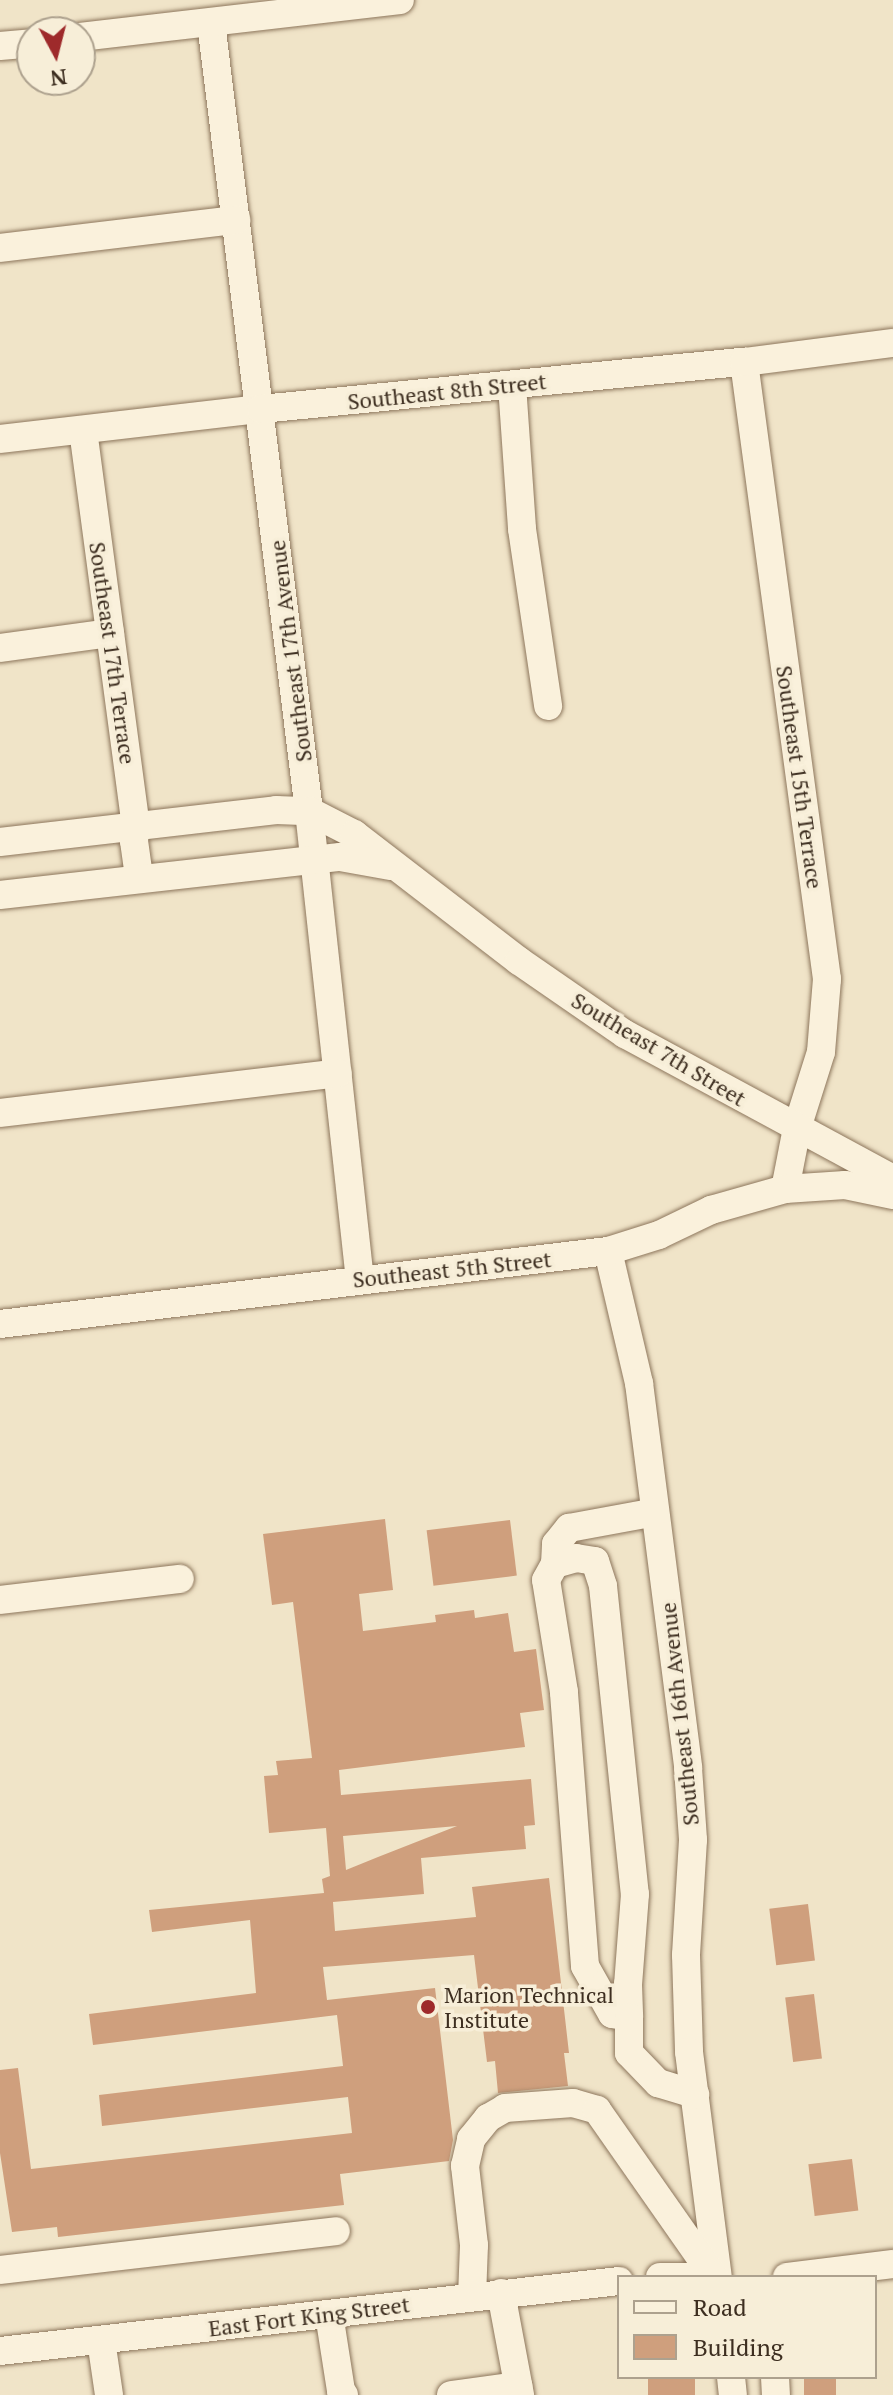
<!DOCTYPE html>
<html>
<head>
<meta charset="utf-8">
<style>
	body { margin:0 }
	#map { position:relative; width:893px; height:2395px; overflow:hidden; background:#f0e4c8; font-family:"PT Serif",serif }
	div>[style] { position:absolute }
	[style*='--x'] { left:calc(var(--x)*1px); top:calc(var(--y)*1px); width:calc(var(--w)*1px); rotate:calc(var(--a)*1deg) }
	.building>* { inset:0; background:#cf9f7d; transform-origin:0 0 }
	.roads { filter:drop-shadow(0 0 2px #8d765c) drop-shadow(0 0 2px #8d765c) }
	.minor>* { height:28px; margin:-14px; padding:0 14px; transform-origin:14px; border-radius:14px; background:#faf1dc }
	.dots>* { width:22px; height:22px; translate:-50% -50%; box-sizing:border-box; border:4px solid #f7eed8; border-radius:50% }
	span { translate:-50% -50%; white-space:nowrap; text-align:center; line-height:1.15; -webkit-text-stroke:7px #f7eed8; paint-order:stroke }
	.street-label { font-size:22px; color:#3d2e20 }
	.poi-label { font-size:22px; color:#3d2e20 }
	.left { translate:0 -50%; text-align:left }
	.legend { position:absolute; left:617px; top:2275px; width:260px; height:104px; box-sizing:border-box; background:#f7eed8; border:2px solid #ada18e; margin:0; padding:10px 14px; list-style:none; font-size:24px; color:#3d2e20 }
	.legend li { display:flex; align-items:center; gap:16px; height:40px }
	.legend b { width:40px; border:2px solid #ada18e }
	.north { position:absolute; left:16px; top:16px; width:80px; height:80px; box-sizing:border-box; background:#f7eed8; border:2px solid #ada18e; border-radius:50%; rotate:173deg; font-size:22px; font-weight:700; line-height:32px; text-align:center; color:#3d2e20 }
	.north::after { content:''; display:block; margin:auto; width:28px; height:36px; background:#9e2a2b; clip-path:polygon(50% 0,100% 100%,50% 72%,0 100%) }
</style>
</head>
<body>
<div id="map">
	<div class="building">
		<div style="clip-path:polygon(evenodd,385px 1519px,393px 1590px,359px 1594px,363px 1631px,436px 1622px,435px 1615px,474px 1610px,475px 1618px,508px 1613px,514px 1652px,536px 1649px,544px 1710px,520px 1713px,525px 1747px,339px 1770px,341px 1795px,531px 1779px,535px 1825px,524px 1826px,526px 1849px,421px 1858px,424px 1894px,333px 1902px,335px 1931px,476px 1917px,472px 1887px,549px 1878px,569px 2053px,564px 2053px,568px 2086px,498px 2093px,495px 2061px,487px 2062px,474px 1955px,323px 1967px,327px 2000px,435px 1988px,453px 2140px,449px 2161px,340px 2174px,344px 2205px,58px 2237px,57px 2227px,12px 2232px,0 2153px,0 2070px,18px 2068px,31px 2169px,352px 2133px,348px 2097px,102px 2126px,99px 2095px,343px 2066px,337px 2015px,93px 2045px,89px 2014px,256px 1993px,250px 1920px,152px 1932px,149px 1910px,324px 1893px,322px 1879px,330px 1876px,326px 1828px,269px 1833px,264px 1776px,278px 1775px,276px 1761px,312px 1758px,293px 1602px,272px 1605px,263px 1534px,385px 1519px,457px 1826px,378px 1857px,346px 1870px,343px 1836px,457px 1826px)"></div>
		<div style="left:510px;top:1520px;width:56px;height:84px;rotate:83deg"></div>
		<div style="left:808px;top:1904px;width:57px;height:39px;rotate:83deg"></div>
		<div style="left:814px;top:1994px;width:65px;height:29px;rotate:83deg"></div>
		<div style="left:852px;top:2159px;width:52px;height:44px;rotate:83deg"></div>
		<div style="left:648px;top:2377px;width:47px;height:18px"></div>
		<div style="left:804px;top:2377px;width:32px;height:18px"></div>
	</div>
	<div class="roads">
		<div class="minor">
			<div style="--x:211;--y:23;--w:794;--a:82.91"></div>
			<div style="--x:309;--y:811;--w:471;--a:83.8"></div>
			<div style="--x:80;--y:37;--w:322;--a:-6.6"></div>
			<div style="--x:0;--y:46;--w:32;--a:-5"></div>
			<div style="--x:0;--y:248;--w:238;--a:-6.8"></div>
			<div style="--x:744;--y:362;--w:623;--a:82.34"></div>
			<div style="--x:827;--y:979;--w:73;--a:94.7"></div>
			<div style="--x:821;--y:1052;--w:80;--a:107.5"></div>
			<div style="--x:797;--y:1128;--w:62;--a:101.1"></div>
			<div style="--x:512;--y:385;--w:144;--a:86"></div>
			<div style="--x:522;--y:529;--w:179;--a:81.6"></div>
			<div style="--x:83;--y:430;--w:400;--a:82.4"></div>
			<div style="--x:136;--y:826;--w:15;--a:98"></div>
			<div style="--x:134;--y:841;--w:36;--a:82"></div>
			<div style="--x:0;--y:439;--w:263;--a:-6.6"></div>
			<div style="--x:261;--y:409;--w:485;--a:-5.6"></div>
			<div style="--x:744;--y:362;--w:150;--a:-7.3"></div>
			<div style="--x:0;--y:648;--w:111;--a:-7.8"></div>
			<div style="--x:0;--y:842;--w:278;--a:-6.6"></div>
			<div style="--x:276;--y:810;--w:33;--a:2"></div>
			<div style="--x:309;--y:811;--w:51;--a:27.1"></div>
			<div style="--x:354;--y:834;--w:208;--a:37.6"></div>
			<div style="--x:519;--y:961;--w:129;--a:34.6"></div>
			<div style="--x:625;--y:1034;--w:305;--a:28.4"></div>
			<div style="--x:0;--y:895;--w:342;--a:-6.4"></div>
			<div style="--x:340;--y:857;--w:51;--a:10.2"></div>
			<div style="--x:0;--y:1113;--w:340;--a:-6.7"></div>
			<div style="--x:608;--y:1251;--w:136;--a:76.8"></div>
			<div style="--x:639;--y:1383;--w:388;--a:82.7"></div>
			<div style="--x:688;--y:1768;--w:72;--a:86"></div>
			<div style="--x:693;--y:1840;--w:115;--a:93.5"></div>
			<div style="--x:686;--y:1955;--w:97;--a:88.2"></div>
			<div style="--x:689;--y:2052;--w:227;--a:82.7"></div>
			<div style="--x:0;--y:1324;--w:612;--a:-6.85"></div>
			<div style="--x:608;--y:1251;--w:53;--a:-17.4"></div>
			<div style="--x:659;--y:1235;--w:58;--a:-25.7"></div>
			<div style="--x:711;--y:1210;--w:77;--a:-15.8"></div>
			<div style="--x:785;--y:1189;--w:60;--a:-3.8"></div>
			<div style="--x:845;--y:1185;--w:49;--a:11.8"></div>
			<div style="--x:555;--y:1564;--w:20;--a:-87"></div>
			<div style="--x:556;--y:1544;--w:21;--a:-51"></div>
			<div style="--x:569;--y:1528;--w:87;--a:-10.5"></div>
			<div style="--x:0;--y:1600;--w:181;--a:-6.7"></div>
			<div style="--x:629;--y:2017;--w:17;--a:-170"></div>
			<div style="--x:612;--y:2014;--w:55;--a:-119.4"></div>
			<div style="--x:585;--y:1966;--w:275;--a:-94.4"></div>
			<div style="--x:564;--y:1692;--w:113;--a:-99.1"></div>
			<div style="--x:546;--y:1580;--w:18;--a:-61"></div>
			<div style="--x:555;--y:1564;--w:22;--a:-16"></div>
			<div style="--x:576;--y:1558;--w:19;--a:9"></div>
			<div style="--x:595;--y:1561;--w:26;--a:72"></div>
			<div style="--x:603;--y:1586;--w:310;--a:84.1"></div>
			<div style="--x:635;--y:1894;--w:90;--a:94.4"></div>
			<div style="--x:628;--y:1984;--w:33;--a:88"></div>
			<div style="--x:629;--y:2017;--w:36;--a:90"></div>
			<div style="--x:629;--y:2053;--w:42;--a:46"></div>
			<div style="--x:658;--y:2083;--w:39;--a:17"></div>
			<div style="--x:0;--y:2270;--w:338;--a:-6.6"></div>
			<div style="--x:660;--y:2277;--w:28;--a:0"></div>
			<div style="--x:787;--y:2277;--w:107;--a:-7"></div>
			<div style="--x:501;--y:2293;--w:104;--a:79.4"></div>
			<div style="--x:472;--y:2297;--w:52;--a:-87.8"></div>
			<div style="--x:474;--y:2245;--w:80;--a:-96.5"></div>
			<div style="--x:465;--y:2166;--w:28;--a:-77"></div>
			<div style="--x:471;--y:2139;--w:27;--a:-51"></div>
			<div style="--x:488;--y:2118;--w:20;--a:-30"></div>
			<div style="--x:505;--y:2108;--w:68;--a:-4.2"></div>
			<div style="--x:573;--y:2103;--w:25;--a:16"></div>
			<div style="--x:597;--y:2110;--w:204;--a:55"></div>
			<div style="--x:329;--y:2314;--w:78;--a:81.1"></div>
			<div style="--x:341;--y:2391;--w:5;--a:53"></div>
			<div style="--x:101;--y:2340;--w:56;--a:81.7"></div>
			<div style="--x:0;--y:2351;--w:623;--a:-6.45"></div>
			<div style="--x:731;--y:2377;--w:18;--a:84"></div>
			<div style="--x:775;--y:2377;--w:18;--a:87"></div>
			<div style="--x:451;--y:2395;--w:68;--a:-7.7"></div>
		</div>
	</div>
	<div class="dots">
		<div style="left:428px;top:2007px;background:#9e2a2b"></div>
	</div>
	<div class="street-label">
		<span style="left:447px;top:391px;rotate:-6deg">Southeast 8th Street</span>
		<span style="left:290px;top:651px;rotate:-97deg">Southeast 17th Avenue</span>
		<span style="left:113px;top:653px;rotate:82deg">Southeast 17th Terrace</span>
		<span style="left:800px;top:777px;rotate:82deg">Southeast 15th Terrace</span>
		<span style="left:659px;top:1049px;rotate:31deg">Southeast 7th Street</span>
		<span style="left:452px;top:1269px;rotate:-6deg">Southeast 5th Street</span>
		<span style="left:679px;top:1714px;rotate:-96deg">Southeast 16th Avenue</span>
		<span style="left:309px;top:2316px;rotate:-7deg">East Fort King Street</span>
	</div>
	<div class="poi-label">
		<span class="left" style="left:444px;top:2007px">Marion Technical<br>Institute</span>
	</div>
	<ul class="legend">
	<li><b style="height:10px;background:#faf1dc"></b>Road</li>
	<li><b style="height:22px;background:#cf9f7d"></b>Building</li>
	</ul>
	<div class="north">N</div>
</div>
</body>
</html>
